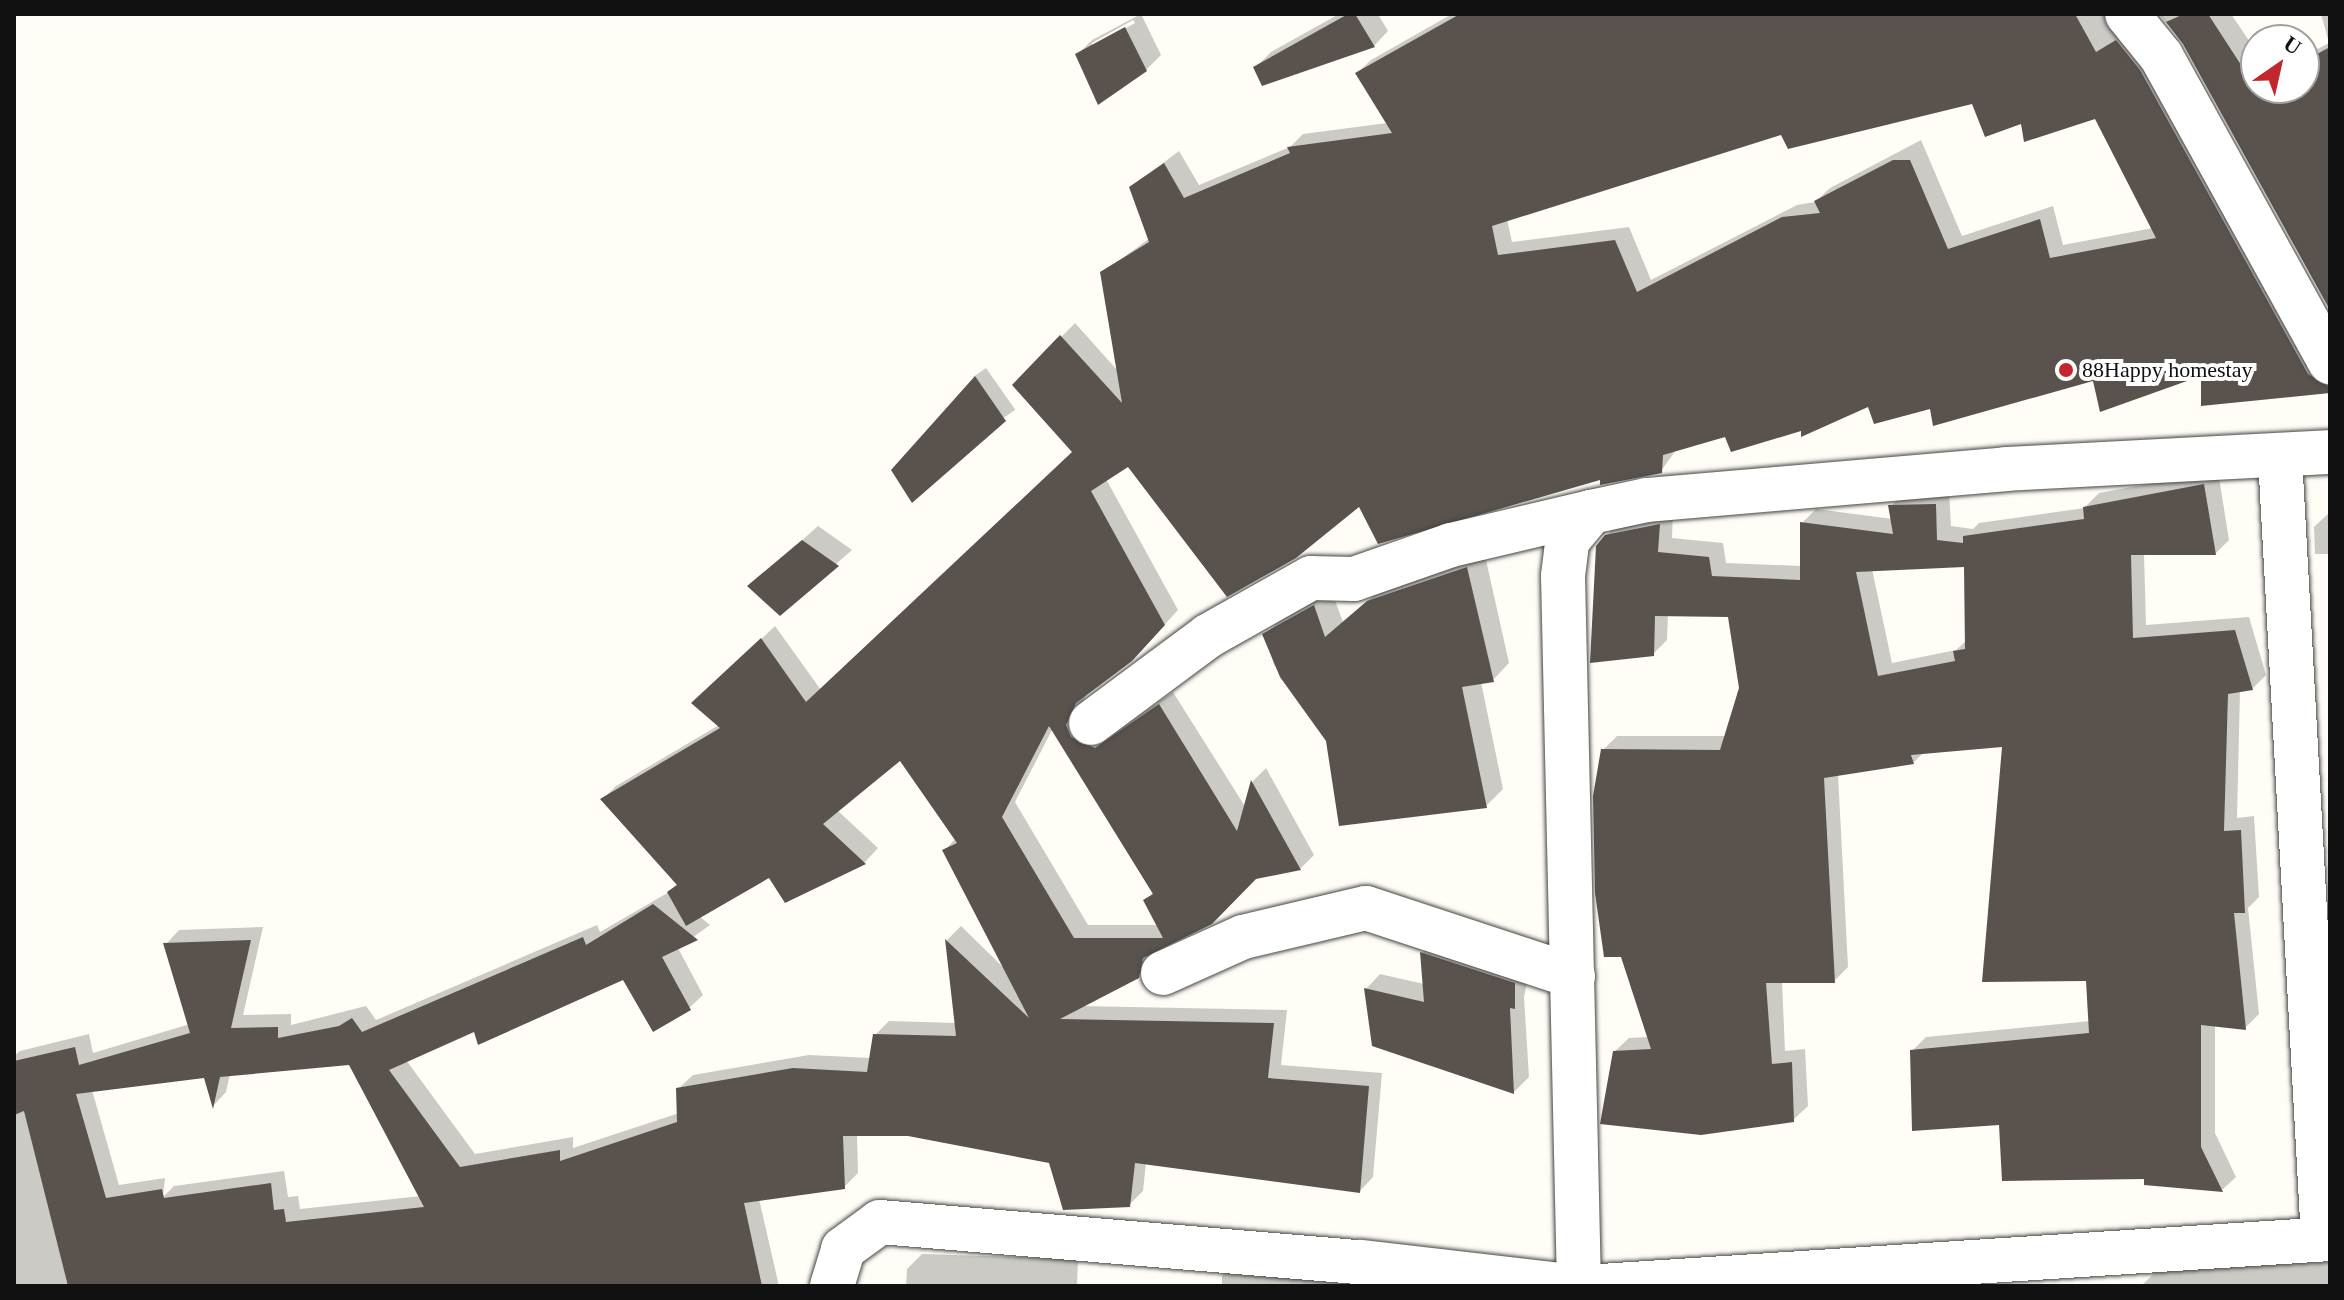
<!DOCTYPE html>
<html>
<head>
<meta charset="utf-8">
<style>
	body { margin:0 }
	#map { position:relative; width:2344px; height:1300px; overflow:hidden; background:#fffdf5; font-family:"Times New Roman",serif }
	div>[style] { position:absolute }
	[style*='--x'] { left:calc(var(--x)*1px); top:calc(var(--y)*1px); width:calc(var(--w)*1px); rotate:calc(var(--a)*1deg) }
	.shadow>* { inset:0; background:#0003; transform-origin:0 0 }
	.building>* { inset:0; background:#5a524d }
	.roads { filter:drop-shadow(0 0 2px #444) drop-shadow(0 0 2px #444) }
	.minor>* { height:44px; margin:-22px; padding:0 22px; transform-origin:22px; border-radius:22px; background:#fff }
	.dots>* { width:22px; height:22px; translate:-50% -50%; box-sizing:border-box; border:4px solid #fff; border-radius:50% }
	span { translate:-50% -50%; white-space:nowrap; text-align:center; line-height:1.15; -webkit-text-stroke:8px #fff; paint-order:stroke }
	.poi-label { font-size:22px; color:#111 }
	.left { translate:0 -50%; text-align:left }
	.frame { position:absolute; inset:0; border:16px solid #111; pointer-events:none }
	.north { position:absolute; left:2240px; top:24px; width:80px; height:80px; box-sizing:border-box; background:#fff; border:2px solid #a0a0a0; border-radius:50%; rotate:34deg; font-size:22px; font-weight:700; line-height:32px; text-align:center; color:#111 }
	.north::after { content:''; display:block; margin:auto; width:28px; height:36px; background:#c4262e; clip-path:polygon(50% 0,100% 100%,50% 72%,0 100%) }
</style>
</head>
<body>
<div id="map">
	<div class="shadow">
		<div style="clip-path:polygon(evenodd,1141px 14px,1161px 55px,1146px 70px,1077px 55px,1092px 40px,1141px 14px,1133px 20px,1135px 23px,1092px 47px,1092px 43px,1133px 20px)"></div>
		<div style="clip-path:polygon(1339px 14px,1378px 14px,1388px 31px,1374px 46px,1256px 67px,1271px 52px)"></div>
		<div style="clip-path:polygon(evenodd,1452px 14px,2120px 14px,2330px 369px,2330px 391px,2203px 373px,2094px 379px,1932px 407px,1869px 404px,1803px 428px,1727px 435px,1676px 450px,1661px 471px,1360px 503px,1129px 464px,1106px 479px,1178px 610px,1146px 645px,1087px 693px,1079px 710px,1110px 735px,1173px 692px,1246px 808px,1253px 781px,1266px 768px,1314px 855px,1300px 869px,1255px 877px,1155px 950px,1153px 962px,1138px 976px,1081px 1006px,1287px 1010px,1281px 1065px,1382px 1073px,1373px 1177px,1360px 1191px,1146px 1163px,1143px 1191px,1129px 1205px,1050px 1161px,908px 1134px,857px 1134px,858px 1173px,844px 1187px,759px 1199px,779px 1286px,14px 1286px,14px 1056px,20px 1051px,89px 1034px,93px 1053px,190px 1024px,166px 944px,179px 930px,263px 927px,243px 1015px,291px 1014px,291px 1025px,366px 1006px,376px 1020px,597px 925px,600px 932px,669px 892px,678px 883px,603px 799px,616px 786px,719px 725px,708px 690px,775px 626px,821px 690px,1074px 452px,1014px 385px,1075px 323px,1118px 371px,1102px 273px,1150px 238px,1131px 187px,1179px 151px,1199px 185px,1290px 147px,1303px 134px,1387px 123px,1357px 73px,1371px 60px,1452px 14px,1973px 101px,2023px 122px,2096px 117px,2153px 228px,2063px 245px,2053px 206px,1962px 236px,1921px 140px,1830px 188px,1815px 202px,1797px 205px,1651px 280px,1629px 227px,1512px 242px,1507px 219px,1782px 133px,1973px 101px,1452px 14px,1053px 728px,1154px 892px,1146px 900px,1158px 925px,1088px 925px,1015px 802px,1053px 728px,1452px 14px,900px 758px,956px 838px,945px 850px,1005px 969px,961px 926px,947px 940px,956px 1023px,889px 1021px,875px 1035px,871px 1058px,809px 1055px,693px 1075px,678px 1089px,679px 1113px,573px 1148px,573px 1137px,475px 1154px,406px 1060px,475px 1029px,624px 977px,689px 1008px,703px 995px,678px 948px,710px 925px,699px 916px,770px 876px,786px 901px,865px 862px,878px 848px,837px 810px,900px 758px,1452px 14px,350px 1063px,421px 1196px,300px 1209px,298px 1196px,288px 1197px,284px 1171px,174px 1186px,163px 1197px,165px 1178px,119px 1185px,92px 1090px,205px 1076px,214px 1105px,226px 1092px,230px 1074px,350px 1063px)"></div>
		<div style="clip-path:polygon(2159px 14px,2231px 14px,2256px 51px,2256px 88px,2304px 88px,2304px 56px,2329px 43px,2321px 14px,2330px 14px,2330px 306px,2184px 43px)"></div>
		<div style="left:986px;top:368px;width:51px;height:14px;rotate:55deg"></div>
		<div style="clip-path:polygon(evenodd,2218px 471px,2229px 540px,2216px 553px,2144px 553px,2146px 625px,2249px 617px,2266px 675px,2252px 689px,2240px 690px,2237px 818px,2254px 816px,2259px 897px,2248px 908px,2259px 1014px,2245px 1028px,2215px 1025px,2215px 1133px,2236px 1177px,2222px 1190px,2146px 1183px,2147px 1177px,2001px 1122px,1912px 1051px,1926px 1037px,2090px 1021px,2088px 979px,2004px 745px,1924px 752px,1913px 763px,1838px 774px,1848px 967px,1834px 981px,1782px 981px,1785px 1051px,1805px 1049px,1808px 1106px,1793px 1120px,1614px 1052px,1629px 1038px,1649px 1037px,1603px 750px,1617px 736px,1726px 736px,1741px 688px,1730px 615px,1668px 614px,1667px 640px,1653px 654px,1606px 536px,1621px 521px,1673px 511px,1672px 538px,1723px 543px,1726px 563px,1802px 566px,1802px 523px,1816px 509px,1893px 519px,1891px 506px,1905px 492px,1949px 491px,1951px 526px,1973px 529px,1979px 523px,2084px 508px,2099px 493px,2218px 471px,1966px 565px,1967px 640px,1956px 650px,1892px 663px,1872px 569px,1966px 565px)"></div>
		<div style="clip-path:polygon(2330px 512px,2330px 554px,2315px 554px,2314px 527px)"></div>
		<div style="clip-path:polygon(818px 526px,852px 550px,780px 613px,750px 586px)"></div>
		<div style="clip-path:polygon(1484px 551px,1509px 663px,1493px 680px,1481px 682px,1503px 789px,1486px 806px,1328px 741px,1274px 665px,1265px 635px,1282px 618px,1331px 590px,1343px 622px,1387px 584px)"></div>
		<div style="clip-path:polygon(1436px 938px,1530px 969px,1524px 997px,1529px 1077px,1514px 1092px,1374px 1044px,1366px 989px,1380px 974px,1424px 984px,1422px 953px)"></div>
		<div style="clip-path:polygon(922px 1254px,1078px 1259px,1077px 1286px,906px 1286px,907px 1269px)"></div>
		<div style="clip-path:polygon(1237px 1262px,1341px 1273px,1350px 1286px,1222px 1286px,1222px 1276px)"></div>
		<div style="clip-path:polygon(2330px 1262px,2330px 1286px,2141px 1286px,2159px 1269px)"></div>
	</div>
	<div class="building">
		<div style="clip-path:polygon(1348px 14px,1355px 14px,1375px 47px,1262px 86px,1253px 67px)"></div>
		<div style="clip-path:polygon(evenodd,1460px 14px,2075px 14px,2096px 52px,2116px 40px,2140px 70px,2308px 374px,2330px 387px,2330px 393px,2201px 406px,2201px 376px,2100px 412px,2093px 381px,1933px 426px,1930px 409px,1874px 424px,1868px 407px,1801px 437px,1801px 431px,1731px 452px,1725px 437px,1663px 455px,1662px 473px,1600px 485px,1600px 480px,1378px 544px,1359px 507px,1296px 558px,1227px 597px,1128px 467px,1091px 491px,1165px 625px,1132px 661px,1076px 703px,1066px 725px,1071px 737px,1095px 748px,1159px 704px,1237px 831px,1251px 780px,1301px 870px,1256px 879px,1212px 924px,1143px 958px,1139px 978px,1060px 1019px,1274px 1023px,1268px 1078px,1369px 1086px,1360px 1193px,1135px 1163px,1130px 1207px,1063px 1210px,1049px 1163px,908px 1136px,843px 1136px,845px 1189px,744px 1203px,762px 1286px,68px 1286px,24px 1111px,14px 1115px,14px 1061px,75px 1047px,79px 1065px,190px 1033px,163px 943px,251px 940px,231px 1028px,278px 1027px,278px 1038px,339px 1026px,352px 1018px,362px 1032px,583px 937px,586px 945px,653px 904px,698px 940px,662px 957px,691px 1010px,653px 1032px,623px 980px,478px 1045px,474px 1032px,389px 1070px,460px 1167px,560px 1150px,560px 1161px,677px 1122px,676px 1088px,793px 1068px,867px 1072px,873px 1034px,956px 1036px,945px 939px,1029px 1018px,942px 850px,957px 843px,900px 761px,823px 824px,866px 864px,785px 903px,769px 878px,686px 926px,667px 892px,677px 885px,600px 799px,720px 728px,691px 703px,761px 638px,806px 702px,1072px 452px,1012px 385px,1060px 335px,1122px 403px,1100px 272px,1149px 242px,1129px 187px,1164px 163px,1184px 198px,1290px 153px,1287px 147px,1392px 133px,1355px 73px,1460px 14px,1972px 104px,1985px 137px,2021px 124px,2024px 142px,2095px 119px,2156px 238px,2050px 258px,2040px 219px,1948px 249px,1910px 160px,1893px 160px,1814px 201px,1820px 213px,1782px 217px,1637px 292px,1615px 240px,1498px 255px,1492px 226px,1781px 135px,1788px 149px,1972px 104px,1460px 14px,1049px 726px,1153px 894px,1143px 900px,1163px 938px,1074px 938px,1002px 817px,1049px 726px,1460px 14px,349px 1065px,424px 1207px,286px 1222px,284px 1209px,274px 1210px,271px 1183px,164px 1198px,162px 1189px,106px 1198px,76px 1094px,204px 1078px,213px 1109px,220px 1077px,349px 1065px)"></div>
		<div style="clip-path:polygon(2184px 14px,2208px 14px,2256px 88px,2304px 88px,2304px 61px,2330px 47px,2330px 310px,2183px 44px,2166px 22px)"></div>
		<div style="clip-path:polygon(1125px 27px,1147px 71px,1098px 105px,1075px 54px)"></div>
		<div style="clip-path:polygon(975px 376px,1006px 421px,912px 503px,891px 470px)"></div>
		<div style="clip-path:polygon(evenodd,2204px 484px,2216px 555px,2131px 555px,2133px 638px,2235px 630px,2253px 690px,2228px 694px,2224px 831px,2241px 830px,2245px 913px,2234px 913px,2246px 1030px,2201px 1025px,2201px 1147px,2223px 1192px,2144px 1185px,2144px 1179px,2002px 1181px,1999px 1125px,1912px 1131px,1910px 1050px,2089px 1033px,2086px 981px,1982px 982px,2002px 747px,1911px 755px,1914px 764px,1824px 778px,1835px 983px,1766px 983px,1772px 1064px,1792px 1062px,1794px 1122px,1701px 1135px,1600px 1124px,1613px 1051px,1651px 1049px,1621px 957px,1604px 957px,1595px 893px,1593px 796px,1601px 749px,1720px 750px,1739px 688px,1728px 617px,1655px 616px,1654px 656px,1590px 663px,1596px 546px,1605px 535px,1660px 524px,1658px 552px,1709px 557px,1712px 576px,1800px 580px,1800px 522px,1893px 534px,1888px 505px,1936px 504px,1937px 540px,1963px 543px,1963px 536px,2084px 519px,2083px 507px,2204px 484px,1964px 567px,1965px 649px,1953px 651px,1955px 661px,1878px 676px,1856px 572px,1964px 567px)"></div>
		<div style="clip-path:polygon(802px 540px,839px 566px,780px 616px,747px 586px)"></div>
		<div style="clip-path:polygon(1467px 567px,1494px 682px,1462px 687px,1487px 808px,1339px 826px,1326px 741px,1280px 677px,1262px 634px,1314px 605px,1325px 637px,1367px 601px)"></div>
		<div style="clip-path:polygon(1420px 952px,1515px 983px,1515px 1009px,1510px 1008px,1514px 1094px,1372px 1046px,1364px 988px,1424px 1002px)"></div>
	</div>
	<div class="roads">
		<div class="minor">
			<div style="--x:2127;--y:14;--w:54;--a:51"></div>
			<div style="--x:2161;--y:56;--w:350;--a:61.1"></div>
			<div style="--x:2280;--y:457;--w:782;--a:86.85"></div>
			<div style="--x:1091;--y:723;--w:146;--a:-36.6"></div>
			<div style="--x:1208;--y:636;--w:118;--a:-29.4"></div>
			<div style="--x:1311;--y:578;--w:43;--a:1.3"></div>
			<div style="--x:1354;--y:579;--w:103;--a:-19.3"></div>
			<div style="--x:1451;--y:545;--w:144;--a:-13.3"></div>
			<div style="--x:1163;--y:973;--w:88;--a:-24.2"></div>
			<div style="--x:1243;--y:937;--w:126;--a:-13.3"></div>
			<div style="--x:1366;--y:908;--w:218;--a:18.2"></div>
			<div style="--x:832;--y:1286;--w:39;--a:-73"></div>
			<div style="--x:843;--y:1249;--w:46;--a:-36.1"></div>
			<div style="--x:880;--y:1222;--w:483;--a:4.8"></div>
			<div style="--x:1361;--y:1262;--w:208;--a:6.6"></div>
			<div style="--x:1579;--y:1286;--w:710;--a:-91.29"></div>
			<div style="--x:1563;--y:576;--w:35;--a:-83"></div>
			<div style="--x:1567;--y:541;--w:38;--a:-50"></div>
			<div style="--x:1591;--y:512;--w:57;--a:-12.1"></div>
			<div style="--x:1647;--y:500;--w:360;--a:-4.9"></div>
			<div style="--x:2006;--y:469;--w:324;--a:-3"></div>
			<div style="--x:1601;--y:1286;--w:731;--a:-3.69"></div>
		</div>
	</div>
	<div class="dots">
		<div style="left:2066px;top:370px;background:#c4262e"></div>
	</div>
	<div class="poi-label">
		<span class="left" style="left:2082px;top:370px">88Happy homestay</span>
	</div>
	<div class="frame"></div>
	<div class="north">U</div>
</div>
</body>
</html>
